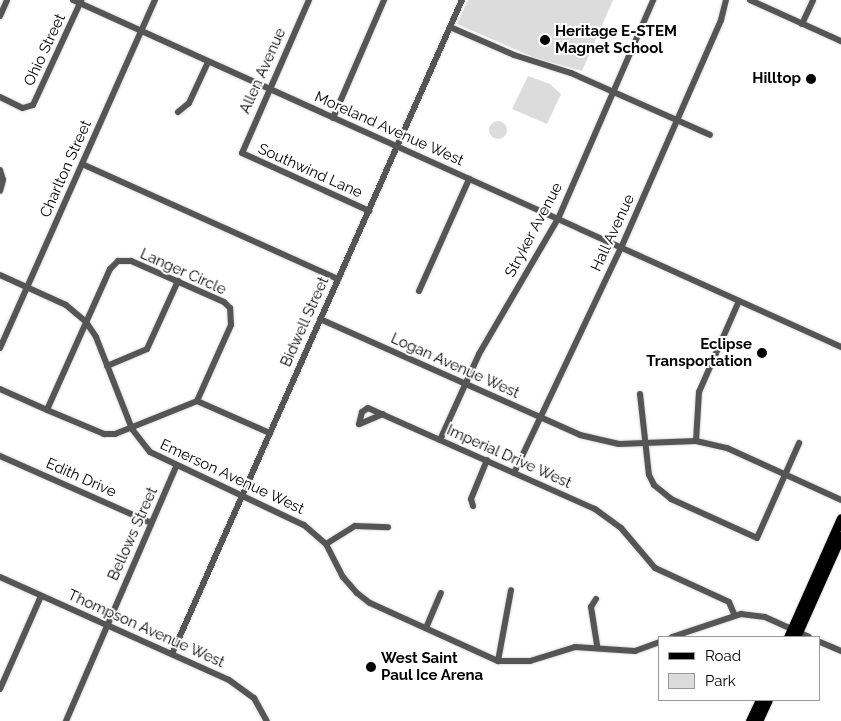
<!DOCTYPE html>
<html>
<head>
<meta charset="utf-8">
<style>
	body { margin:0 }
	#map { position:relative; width:841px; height:721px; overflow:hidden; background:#fff; font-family:Raleway,sans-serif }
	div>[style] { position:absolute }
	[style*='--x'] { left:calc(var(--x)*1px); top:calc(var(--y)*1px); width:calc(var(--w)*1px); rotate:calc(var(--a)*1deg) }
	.green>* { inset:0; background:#dcdcdc }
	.round { border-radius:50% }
	.roads { filter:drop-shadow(0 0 1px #dbdbdb) drop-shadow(0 0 1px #dbdbdb) }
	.minor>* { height:6px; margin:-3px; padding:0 3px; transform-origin:3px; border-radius:3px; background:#555 }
	.major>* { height:9px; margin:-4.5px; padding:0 4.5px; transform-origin:4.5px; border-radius:4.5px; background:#000 }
	.dots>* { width:14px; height:14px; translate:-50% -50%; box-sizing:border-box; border:2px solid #fff; border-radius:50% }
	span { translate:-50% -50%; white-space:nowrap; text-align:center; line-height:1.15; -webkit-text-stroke:4px #fff; paint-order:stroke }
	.poi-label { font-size:15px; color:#000; font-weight:700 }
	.left { translate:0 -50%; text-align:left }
	.right { translate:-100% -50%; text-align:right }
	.street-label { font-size:15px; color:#000 }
	.legend { position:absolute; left:658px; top:636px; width:162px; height:65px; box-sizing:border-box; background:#fff; border:1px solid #999; margin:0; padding:6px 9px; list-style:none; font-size:15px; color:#000 }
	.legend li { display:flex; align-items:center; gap:10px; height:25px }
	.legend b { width:25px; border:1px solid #999 }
</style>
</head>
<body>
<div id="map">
	<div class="green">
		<div style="clip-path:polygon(468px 0,613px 0,582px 71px,533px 57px,457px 24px)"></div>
		<div style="clip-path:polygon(528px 76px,550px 84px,561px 94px,547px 124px,512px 109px)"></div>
		<div class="round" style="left:489px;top:121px;width:18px;height:18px"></div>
	</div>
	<div class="roads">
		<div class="minor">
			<div style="--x:73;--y:0;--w:843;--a:24.31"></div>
			<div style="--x:309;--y:0;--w:167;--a:113.6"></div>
			<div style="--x:242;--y:153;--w:140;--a:24.5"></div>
			<div style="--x:750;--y:0;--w:100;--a:24.3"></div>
			<div style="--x:0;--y:16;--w:17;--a:-66"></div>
			<div style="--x:802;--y:24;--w:26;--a:-65"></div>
			<div style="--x:450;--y:27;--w:70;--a:23.6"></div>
			<div style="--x:514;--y:55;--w:60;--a:17.5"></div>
			<div style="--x:571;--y:73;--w:152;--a:24"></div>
			<div style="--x:0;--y:97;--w:25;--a:26"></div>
			<div style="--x:23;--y:108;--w:10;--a:-17"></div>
			<div style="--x:33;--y:105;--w:115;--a:-65.2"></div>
			<div style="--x:178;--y:112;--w:14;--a:-39"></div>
			<div style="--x:189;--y:103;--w:45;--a:-65.1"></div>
			<div style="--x:333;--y:118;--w:129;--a:-66.6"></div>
			<div style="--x:82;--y:164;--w:281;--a:24.2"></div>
			<div style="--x:0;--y:170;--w:10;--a:73"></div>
			<div style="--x:3;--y:180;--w:11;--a:105"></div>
			<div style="--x:0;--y:275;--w:72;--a:24.4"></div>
			<div style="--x:66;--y:305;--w:26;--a:40"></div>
			<div style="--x:86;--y:322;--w:18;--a:56"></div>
			<div style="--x:96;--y:337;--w:99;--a:68.6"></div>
			<div style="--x:132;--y:429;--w:29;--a:52"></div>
			<div style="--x:150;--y:452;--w:170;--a:25.4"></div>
			<div style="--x:304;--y:525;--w:29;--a:41"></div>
			<div style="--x:326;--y:544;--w:37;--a:63"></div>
			<div style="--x:343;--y:577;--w:21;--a:49"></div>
			<div style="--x:357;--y:593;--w:16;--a:38"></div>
			<div style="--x:370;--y:603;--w:141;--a:24.4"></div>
			<div style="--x:498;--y:661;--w:32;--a:0"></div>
			<div style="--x:530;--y:661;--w:47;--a:-17.3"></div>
			<div style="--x:575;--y:647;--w:60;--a:3.8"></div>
			<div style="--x:635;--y:651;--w:27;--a:-20"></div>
			<div style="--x:419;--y:291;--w:123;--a:-65.9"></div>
			<div style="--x:320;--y:319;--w:285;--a:24"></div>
			<div style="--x:580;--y:435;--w:40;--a:13"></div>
			<div style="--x:619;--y:444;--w:77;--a:-2.2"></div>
			<div style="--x:696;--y:441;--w:32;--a:13"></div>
			<div style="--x:727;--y:448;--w:125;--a:24.5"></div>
			<div style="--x:0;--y:348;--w:381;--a:-66"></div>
			<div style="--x:107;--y:366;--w:43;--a:-23"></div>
			<div style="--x:147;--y:349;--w:75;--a:-65.5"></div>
			<div style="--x:0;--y:389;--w:51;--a:24.1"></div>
			<div style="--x:47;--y:410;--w:62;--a:22.8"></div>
			<div style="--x:104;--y:434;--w:11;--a:0"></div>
			<div style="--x:115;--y:434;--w:88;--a:-21.9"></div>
			<div style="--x:197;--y:401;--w:83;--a:-65.9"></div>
			<div style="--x:231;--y:325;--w:17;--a:-93"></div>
			<div style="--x:230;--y:308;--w:8;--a:-135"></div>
			<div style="--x:224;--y:302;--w:102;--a:-156.2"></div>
			<div style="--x:131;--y:261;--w:13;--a:180"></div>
			<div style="--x:118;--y:261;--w:11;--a:135"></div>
			<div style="--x:110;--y:269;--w:154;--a:114.1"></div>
			<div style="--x:640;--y:394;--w:81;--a:83.7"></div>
			<div style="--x:649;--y:475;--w:11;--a:63"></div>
			<div style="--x:654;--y:485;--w:22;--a:39"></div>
			<div style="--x:671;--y:499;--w:94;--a:24.4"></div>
			<div style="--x:757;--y:538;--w:104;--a:-66.1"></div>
			<div style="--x:197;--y:401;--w:80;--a:23.7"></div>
			<div style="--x:383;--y:414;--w:26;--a:157"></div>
			<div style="--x:359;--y:424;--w:12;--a:-76"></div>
			<div style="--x:362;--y:412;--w:7;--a:-34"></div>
			<div style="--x:368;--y:408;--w:248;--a:24"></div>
			<div style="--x:595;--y:509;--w:32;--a:36"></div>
			<div style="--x:621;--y:528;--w:52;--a:49.6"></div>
			<div style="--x:655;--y:568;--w:81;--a:24.7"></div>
			<div style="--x:729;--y:602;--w:13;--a:67"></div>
			<div style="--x:440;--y:440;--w:94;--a:-65.6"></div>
			<div style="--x:479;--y:354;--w:156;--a:-59.7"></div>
			<div style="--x:558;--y:219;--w:239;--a:-66.5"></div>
			<div style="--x:696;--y:441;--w:49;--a:-86.5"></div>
			<div style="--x:699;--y:392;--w:99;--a:-66.3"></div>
			<div style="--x:0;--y:456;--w:165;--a:23.9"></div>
			<div style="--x:514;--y:473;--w:249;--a:-64.6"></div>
			<div style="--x:621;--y:248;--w:249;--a:-66.3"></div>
			<div style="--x:721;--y:20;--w:21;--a:-76"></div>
			<div style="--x:473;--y:506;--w:7;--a:-106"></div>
			<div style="--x:471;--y:499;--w:42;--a:-67.7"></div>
			<div style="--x:326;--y:544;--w:34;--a:-32"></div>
			<div style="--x:355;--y:526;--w:33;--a:2"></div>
			<div style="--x:0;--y:577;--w:251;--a:24.2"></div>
			<div style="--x:229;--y:680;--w:31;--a:36"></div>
			<div style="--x:254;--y:698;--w:26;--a:61"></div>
			<div style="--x:596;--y:599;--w:9;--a:122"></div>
			<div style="--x:591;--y:607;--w:39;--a:81"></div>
			<div style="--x:426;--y:628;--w:38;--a:-67"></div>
			<div style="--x:672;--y:637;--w:73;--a:-18.4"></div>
			<div style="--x:741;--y:614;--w:24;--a:7"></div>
			<div style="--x:765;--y:617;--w:48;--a:24.4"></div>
			<div style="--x:820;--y:642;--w:23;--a:23"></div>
			<div style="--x:172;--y:654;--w:715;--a:-66.09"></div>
			<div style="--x:498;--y:661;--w:72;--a:-79.6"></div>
			<div style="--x:0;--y:689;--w:102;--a:-66.2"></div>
			<div style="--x:66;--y:721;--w:277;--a:-66.6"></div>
		</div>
		<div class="major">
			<div style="--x:788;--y:637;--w:130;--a:-66"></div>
			<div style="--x:796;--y:637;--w:111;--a:-66"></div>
			<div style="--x:750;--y:721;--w:23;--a:-65"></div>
			<div style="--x:758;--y:721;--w:23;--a:-65"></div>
		</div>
	</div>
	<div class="dots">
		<div style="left:545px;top:40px;background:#000"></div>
		<div style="left:811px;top:79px;background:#000"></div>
		<div style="left:762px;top:353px;background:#000"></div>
		<div style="left:371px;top:667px;background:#000"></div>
	</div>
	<div class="poi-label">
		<span class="left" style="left:555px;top:40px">Heritage E-STEM<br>Magnet School</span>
		<span class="right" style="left:801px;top:79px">Hilltop</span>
		<span class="right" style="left:752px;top:353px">Eclipse<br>Transportation</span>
		<span class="left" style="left:381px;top:667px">West Saint<br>Paul Ice Arena</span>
	</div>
	<div class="street-label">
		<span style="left:45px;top:50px;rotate:-65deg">Ohio Street</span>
		<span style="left:263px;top:71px;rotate:-66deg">Allen Avenue</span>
		<span style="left:389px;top:129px;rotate:24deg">Moreland Avenue West</span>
		<span style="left:66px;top:169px;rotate:-66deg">Charlton Street</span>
		<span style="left:310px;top:171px;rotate:24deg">Southwind Lane</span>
		<span style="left:534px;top:230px;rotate:-62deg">Stryker Avenue</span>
		<span style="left:613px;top:233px;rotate:-65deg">Hall Avenue</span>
		<span style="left:183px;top:272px;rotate:24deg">Langer Circle</span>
		<span style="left:305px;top:322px;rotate:-66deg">Bidwell Street</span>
		<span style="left:455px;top:366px;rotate:24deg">Logan Avenue West</span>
		<span style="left:509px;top:457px;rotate:24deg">Imperial Drive West</span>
		<span style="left:232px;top:477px;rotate:25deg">Emerson Avenue West</span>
		<span style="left:81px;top:478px;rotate:24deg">Edith Drive</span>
		<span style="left:133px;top:534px;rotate:-66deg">Bellows Street</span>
		<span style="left:146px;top:629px;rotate:24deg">Thompson Avenue West</span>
	</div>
	<ul class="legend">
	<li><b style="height:6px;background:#000"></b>Road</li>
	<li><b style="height:14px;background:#dcdcdc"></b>Park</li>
	</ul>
</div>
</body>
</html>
